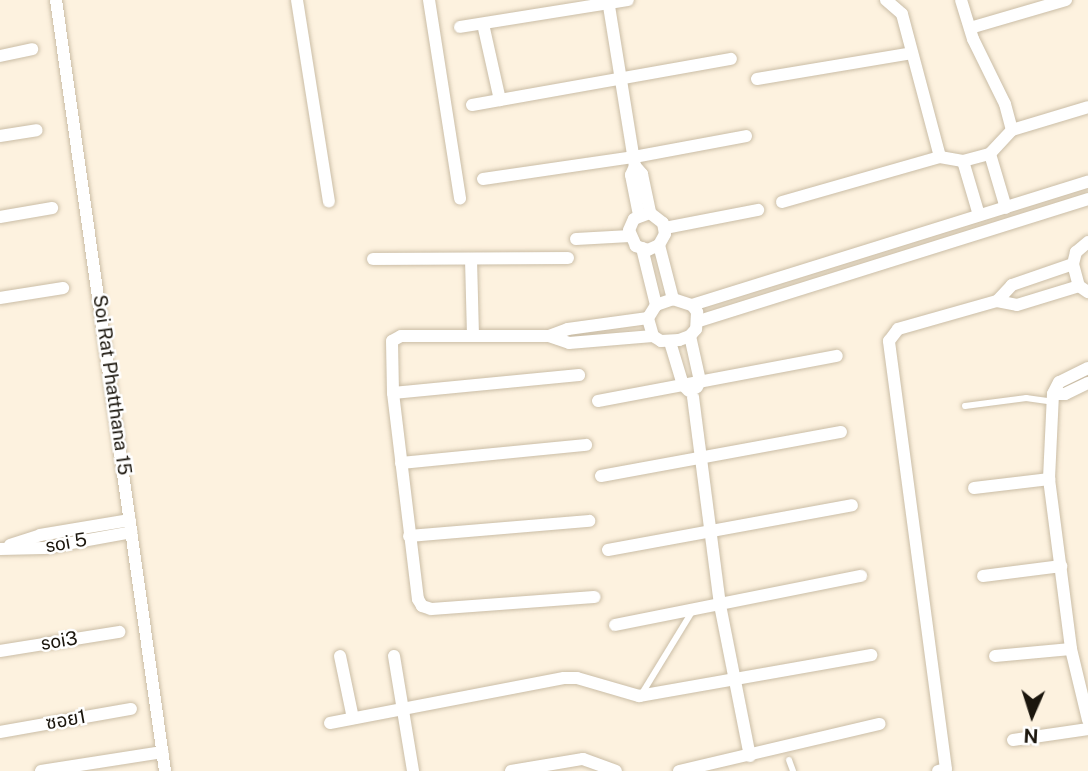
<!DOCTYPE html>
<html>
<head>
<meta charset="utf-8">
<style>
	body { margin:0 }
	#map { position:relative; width:1088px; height:771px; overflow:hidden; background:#fdf2df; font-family:"Public Sans","Noto Sans Thai",sans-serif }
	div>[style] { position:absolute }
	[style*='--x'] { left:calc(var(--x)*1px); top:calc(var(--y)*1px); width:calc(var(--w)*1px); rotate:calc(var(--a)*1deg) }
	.roads { filter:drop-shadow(0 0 2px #cabda6) drop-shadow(0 0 2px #cabda6) }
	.service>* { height:6px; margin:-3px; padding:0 3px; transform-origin:3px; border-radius:3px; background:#fff }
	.minor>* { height:12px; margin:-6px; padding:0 6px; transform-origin:6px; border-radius:6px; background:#fff }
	span { translate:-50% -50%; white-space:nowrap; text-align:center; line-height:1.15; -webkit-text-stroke:5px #fff; paint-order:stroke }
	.street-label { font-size:19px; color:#1b160d }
	.north { position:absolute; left:997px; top:680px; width:70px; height:70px; -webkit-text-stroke:5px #fff; paint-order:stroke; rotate:183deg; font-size:19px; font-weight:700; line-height:28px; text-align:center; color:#1b160d }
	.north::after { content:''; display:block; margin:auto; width:24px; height:32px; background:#1b160d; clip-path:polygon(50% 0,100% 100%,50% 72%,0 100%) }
</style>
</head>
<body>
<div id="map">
	<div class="roads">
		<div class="service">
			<div style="--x:965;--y:406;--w:62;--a:-7.5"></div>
			<div style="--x:1026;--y:398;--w:27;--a:8"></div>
			<div style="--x:641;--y:695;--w:100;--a:-58.5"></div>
			<div style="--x:789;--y:760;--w:12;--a:70"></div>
		</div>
		<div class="minor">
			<div style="--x:56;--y:0;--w:779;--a:81.95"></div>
			<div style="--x:297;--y:0;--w:204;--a:81"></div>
			<div style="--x:429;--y:0;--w:201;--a:81.1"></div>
			<div style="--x:608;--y:0;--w:168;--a:80.8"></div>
			<div style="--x:886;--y:0;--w:21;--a:41"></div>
			<div style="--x:902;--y:14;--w:148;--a:75.1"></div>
			<div style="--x:940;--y:157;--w:23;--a:10"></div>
			<div style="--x:963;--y:161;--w:56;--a:73.5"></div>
			<div style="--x:961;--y:0;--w:41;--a:72.9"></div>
			<div style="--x:973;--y:39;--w:72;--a:63.8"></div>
			<div style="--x:1005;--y:104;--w:27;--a:75"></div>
			<div style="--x:1012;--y:130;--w:33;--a:133"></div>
			<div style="--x:990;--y:154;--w:56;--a:73.5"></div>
			<div style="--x:483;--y:24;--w:78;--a:77.4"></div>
			<div style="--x:460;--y:27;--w:170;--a:-9.1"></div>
			<div style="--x:970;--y:28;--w:100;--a:-16.3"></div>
			<div style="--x:0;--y:56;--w:33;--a:-12"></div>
			<div style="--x:757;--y:79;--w:157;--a:-9.5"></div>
			<div style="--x:472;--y:105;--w:263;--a:-10.1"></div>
			<div style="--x:1012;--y:130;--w:79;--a:-16.8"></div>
			<div style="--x:0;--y:136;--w:37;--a:-9"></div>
			<div style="--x:963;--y:161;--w:28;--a:-15"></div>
			<div style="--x:483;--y:179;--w:153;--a:-8.3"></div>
			<div style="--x:634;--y:157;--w:114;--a:-10.6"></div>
			<div style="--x:782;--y:202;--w:164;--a:-15.9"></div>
			<div style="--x:639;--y:215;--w:41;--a:-101.3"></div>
			<div style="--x:631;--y:175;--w:10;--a:-66"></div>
			<div style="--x:635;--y:166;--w:11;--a:49"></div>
			<div style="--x:642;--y:174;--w:40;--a:78"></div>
			<div style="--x:0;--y:217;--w:53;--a:-9.8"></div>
			<div style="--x:665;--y:228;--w:95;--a:-11"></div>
			<div style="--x:576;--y:239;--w:54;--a:-3.2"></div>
			<div style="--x:1088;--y:242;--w:16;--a:140"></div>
			<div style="--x:1076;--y:252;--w:12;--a:104"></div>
			<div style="--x:1073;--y:264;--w:23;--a:75"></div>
			<div style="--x:1079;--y:286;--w:11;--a:34"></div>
			<div style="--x:659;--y:245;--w:12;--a:156"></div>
			<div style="--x:648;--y:250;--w:13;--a:-162"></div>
			<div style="--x:636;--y:246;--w:17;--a:-114"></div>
			<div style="--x:629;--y:230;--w:12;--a:-66"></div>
			<div style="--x:634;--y:219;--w:17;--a:-21"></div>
			<div style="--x:650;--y:213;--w:16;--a:38"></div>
			<div style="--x:663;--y:223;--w:11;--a:80"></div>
			<div style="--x:665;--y:234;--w:13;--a:119"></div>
			<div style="--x:659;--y:245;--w:56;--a:75.5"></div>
			<div style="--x:642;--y:248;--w:59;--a:76.2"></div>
			<div style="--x:373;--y:259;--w:195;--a:-0.3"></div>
			<div style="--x:471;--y:259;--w:75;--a:88.5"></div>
			<div style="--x:1073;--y:264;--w:65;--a:161"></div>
			<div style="--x:1012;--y:285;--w:22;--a:133"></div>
			<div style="--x:997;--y:301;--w:20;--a:11"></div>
			<div style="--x:1017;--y:305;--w:65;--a:-17"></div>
			<div style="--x:0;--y:298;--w:64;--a:-9"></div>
			<div style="--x:673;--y:299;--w:20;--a:18"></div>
			<div style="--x:692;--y:305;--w:9;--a:54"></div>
			<div style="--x:697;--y:312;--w:17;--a:93"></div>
			<div style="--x:696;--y:329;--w:9;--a:131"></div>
			<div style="--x:690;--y:336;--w:12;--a:160"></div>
			<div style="--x:679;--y:340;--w:18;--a:177"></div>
			<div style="--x:661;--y:341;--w:9;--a:-148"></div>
			<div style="--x:653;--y:336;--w:19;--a:-106"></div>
			<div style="--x:648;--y:318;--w:15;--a:-58"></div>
			<div style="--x:656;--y:305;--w:18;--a:-19"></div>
			<div style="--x:692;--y:305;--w:415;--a:-17.3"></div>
			<div style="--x:648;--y:318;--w:81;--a:172.2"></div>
			<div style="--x:568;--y:329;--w:20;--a:160"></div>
			<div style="--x:549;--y:336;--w:21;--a:19"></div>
			<div style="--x:569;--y:343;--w:84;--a:-4.8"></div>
			<div style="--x:699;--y:321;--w:408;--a:-17.4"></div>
			<div style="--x:549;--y:336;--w:148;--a:180"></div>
			<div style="--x:401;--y:336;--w:10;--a:151"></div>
			<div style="--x:392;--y:341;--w:52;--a:88.9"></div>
			<div style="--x:393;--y:393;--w:208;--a:83.1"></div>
			<div style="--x:418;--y:599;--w:8;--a:60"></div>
			<div style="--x:422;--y:606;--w:9;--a:18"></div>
			<div style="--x:431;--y:609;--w:164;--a:-4.2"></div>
			<div style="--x:690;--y:336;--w:46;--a:77.5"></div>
			<div style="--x:700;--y:381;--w:7;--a:117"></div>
			<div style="--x:670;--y:342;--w:45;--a:73.2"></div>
			<div style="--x:683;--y:385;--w:8;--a:45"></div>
			<div style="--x:1088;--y:368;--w:32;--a:154"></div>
			<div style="--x:1059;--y:382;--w:13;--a:117"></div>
			<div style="--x:1053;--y:394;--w:12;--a:0"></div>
			<div style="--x:1065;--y:394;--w:25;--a:-26"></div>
			<div style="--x:393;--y:393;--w:187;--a:-5.5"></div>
			<div style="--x:1053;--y:394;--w:85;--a:92.7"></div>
			<div style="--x:1049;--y:479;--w:171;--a:82.6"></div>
			<div style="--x:1071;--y:649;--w:73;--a:76.5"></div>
			<div style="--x:693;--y:397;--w:210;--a:82.6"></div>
			<div style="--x:720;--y:605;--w:154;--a:78.8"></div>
			<div style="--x:598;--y:401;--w:243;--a:-10.7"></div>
			<div style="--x:401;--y:463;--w:186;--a:-5.6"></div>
			<div style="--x:601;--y:476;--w:244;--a:-10.4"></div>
			<div style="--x:974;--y:488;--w:76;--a:-6.8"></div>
			<div style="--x:409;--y:536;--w:181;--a:-4.8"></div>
			<div style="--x:10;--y:545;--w:32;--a:-18"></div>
			<div style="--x:40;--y:535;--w:91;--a:-9.5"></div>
			<div style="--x:0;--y:549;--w:44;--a:-1.3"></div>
			<div style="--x:44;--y:548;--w:89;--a:-10.3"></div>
			<div style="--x:608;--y:550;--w:248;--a:-10.4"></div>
			<div style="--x:983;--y:576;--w:79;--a:-7.3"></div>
			<div style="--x:615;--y:625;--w:251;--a:-11.3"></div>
			<div style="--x:0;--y:651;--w:121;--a:-9.1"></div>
			<div style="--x:340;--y:656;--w:63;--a:78.2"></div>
			<div style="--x:394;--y:656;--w:117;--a:80.6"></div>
			<div style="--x:995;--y:656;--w:76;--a:-5.3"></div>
			<div style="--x:330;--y:723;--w:238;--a:-10.9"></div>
			<div style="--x:564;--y:678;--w:13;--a:0"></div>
			<div style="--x:577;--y:678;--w:65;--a:16.2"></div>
			<div style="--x:639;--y:696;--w:236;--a:-10"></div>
			<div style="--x:0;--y:732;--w:133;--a:-10"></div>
			<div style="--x:1013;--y:740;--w:76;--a:-8.3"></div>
			<div style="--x:41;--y:771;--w:123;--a:-8.9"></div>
			<div style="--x:511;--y:771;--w:73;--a:-9.5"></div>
			<div style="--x:583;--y:759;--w:35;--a:20"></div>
			<div style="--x:679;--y:771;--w:206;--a:-13.2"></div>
			<div style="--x:938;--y:771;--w:8;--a:-14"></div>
			<div style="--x:946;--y:769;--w:432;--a:-97.6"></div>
			<div style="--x:889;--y:341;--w:15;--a:-53"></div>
			<div style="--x:898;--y:329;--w:103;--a:-15.8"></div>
		</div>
	</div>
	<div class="street-label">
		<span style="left:112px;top:385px;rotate:82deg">Soi Rat Phatthana 15</span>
		<span style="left:66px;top:543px;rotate:-10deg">soi 5</span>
		<span style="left:59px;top:641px;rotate:-9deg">soi3</span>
		<span style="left:66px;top:720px;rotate:-10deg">ซอย1</span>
	</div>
	<div class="north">N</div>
</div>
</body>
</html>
